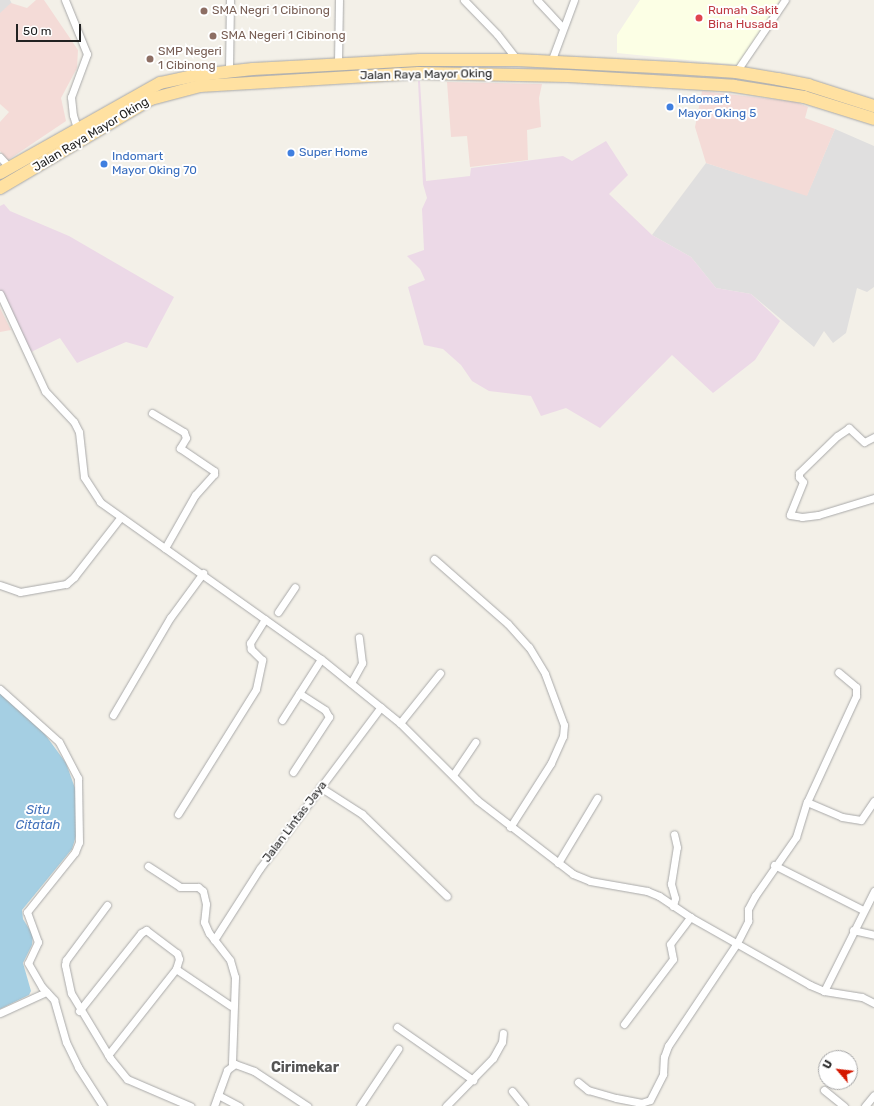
<!DOCTYPE html>
<html>
<head>
<meta charset="utf-8">
<style>
	body { margin:0 }
	#map { position:relative; width:874px; height:1106px; overflow:hidden; background:#f3f0e8; font-family:Rubik,sans-serif }
	div>[style] { position:absolute }
	[style*='--x'] { left:calc(var(--x)*1px); top:calc(var(--y)*1px); width:calc(var(--w)*1px); rotate:calc(var(--a)*1deg) }
	.residential>* { inset:0; background:#e0dfdf }
	.commercial>* { inset:0; background:#f4dbd7 }
	.industrial>* { inset:0; background:#ecd9e7 }
	.education>* { inset:0; background:#fcffe5 }
	.water>* { inset:0; background:#a5cfe3 }
	.roads { filter:drop-shadow(0 0 1px #a9a9a9) drop-shadow(0 0 1px #a9a9a9) }
	.minor>* { height:7px; margin:-3.5px; padding:0 3.5px; transform-origin:3.5px; border-radius:3.5px; background:#fff }
	.primary>* { height:12px; margin:-6px; padding:0 6px; transform-origin:6px; border-radius:6px; background:#ffe1a1 }
	.dots>* { width:11px; height:11px; translate:-50% -50%; box-sizing:border-box; border:2px solid #fff; border-radius:50% }
	span { translate:-50% -50%; white-space:nowrap; text-align:center; line-height:1.15; -webkit-text-stroke:4px #fff; paint-order:stroke }
	.education-label { font-size:12px; color:#785e54 }
	.left { translate:0 -50%; text-align:left }
	.health-label { font-size:12px; color:#be3a42 }
	.street-label { font-size:12px; color:#222 }
	.shop-label { font-size:12px; color:#366cbe }
	.water-label { font-size:13px; color:#4473bc; font-style:italic }
	.quarter-label { font-size:14px; color:#555; font-weight:700 }
	.north { position:absolute; left:818px; top:1050px; width:40px; height:40px; box-sizing:border-box; background:#fff; border:1px solid #a7a7a7; border-radius:50%; rotate:298deg; font-size:11px; font-weight:700; line-height:16px; text-align:center; color:#222 }
	.north::after { content:''; display:block; margin:auto; width:14px; height:18px; background:#d41700; clip-path:polygon(50% 0,100% 100%,50% 72%,0 100%) }
	.scale { position:absolute; left:16px; top:24px; width:65px; height:18px; box-sizing:border-box; border:2px solid #222; border-top:0; padding-left:5px; font-size:12px; line-height:14px; white-space:nowrap; color:#222; -webkit-text-stroke:3px #fff; paint-order:stroke }
</style>
</head>
<body>
<div id="map">
	<div class="residential">
		<div style="clip-path:polygon(0 0,10px 0,15px 10px,0 17px)"></div>
		<div style="clip-path:polygon(835px 129px,874px 146px,874px 287px,867px 292px,857px 288px,846px 333px,833px 343px,824px 331px,814px 347px,751px 294px,716px 288px,691px 257px,652px 235px,706px 163px,807px 195px)"></div>
	</div>
	<div class="commercial">
		<div style="clip-path:polygon(36px 0,44px 0,78px 50px,77px 68px,61px 98px,66px 121px,8px 160px,0 151px,0 122px,9px 112px,0 104px,0 13px,11px 3px,27px 8px)"></div>
		<div style="clip-path:polygon(447px 82px,542px 84px,539px 98px,541px 127px,527px 130px,528px 160px,470px 167px,467px 136px,451px 137px)"></div>
		<div style="clip-path:polygon(702px 91px,796px 102px,808px 107px,805px 118px,835px 129px,807px 196px,706px 163px,695px 127px)"></div>
		<div style="clip-path:polygon(0 308px,11px 330px,0 332px)"></div>
	</div>
	<div class="industrial">
		<div style="clip-path:polygon(418px 81px,420px 81px,426px 181px,470px 176px,471px 168px,563px 156px,572px 161px,606px 141px,628px 175px,609px 194px,652px 235px,691px 257px,716px 288px,751px 294px,780px 321px,755px 360px,713px 393px,672px 355px,600px 428px,566px 408px,541px 416px,531px 396px,489px 391px,472px 381px,461px 365px,443px 349px,424px 345px,408px 287px,425px 280px,420px 269px,407px 256px,424px 250px,422px 209px,427px 198px,423px 184px)"></div>
		<div style="clip-path:polygon(4px 204px,10px 211px,69px 236px,174px 297px,147px 348px,126px 342px,77px 363px,60px 338px,29px 353px,0 291px,0 206px)"></div>
	</div>
	<div class="education">
		<div style="clip-path:polygon(640px 0,780px 0,738px 65px,617px 53px,617px 35px)"></div>
	</div>
	<div class="water">
		<div style="clip-path:polygon(0 693px,44px 733px,66px 763px,76px 791px,76px 836px,72px 849px,22px 910px,23px 919px,33px 935px,32px 945px,23px 963px,31px 991px,29px 995px,0 1009px)"></div>
	</div>
	<div class="roads">
		<div class="minor">
			<div style="--x:65;--y:0;--w:58;--a:67.8"></div>
			<div style="--x:87;--y:54;--w:46;--a:110.4"></div>
			<div style="--x:71;--y:97;--w:18;--a:84"></div>
			<div style="--x:73;--y:115;--w:14;--a:73"></div>
			<div style="--x:464;--y:0;--w:47;--a:45.9"></div>
			<div style="--x:497;--y:34;--w:33;--a:52"></div>
			<div style="--x:537;--y:0;--w:38;--a:47"></div>
			<div style="--x:551;--y:62;--w:66;--a:-69.6"></div>
			<div style="--x:338;--y:63;--w:63;--a:-89.1"></div>
			<div style="--x:229;--y:71;--w:71;--a:-89.2"></div>
			<div style="--x:736;--y:72;--w:87;--a:-55.8"></div>
			<div style="--x:0;--y:157;--w:15;--a:48"></div>
			<div style="--x:0;--y:294;--w:107;--a:65.1"></div>
			<div style="--x:45;--y:391;--w:42;--a:46.9"></div>
			<div style="--x:74;--y:422;--w:11;--a:63"></div>
			<div style="--x:79;--y:432;--w:45;--a:83.7"></div>
			<div style="--x:84;--y:477;--w:30;--a:57"></div>
			<div style="--x:100;--y:502;--w:271;--a:35.4"></div>
			<div style="--x:321;--y:659;--w:102;--a:39"></div>
			<div style="--x:400;--y:723;--w:109;--a:45"></div>
			<div style="--x:477;--y:800;--w:121;--a:37.6"></div>
			<div style="--x:573;--y:874;--w:18;--a:22"></div>
			<div style="--x:590;--y:881;--w:58;--a:10"></div>
			<div style="--x:647;--y:891;--w:13;--a:23"></div>
			<div style="--x:659;--y:896;--w:37;--a:34"></div>
			<div style="--x:690;--y:917;--w:138;--a:29.5"></div>
			<div style="--x:810;--y:985;--w:15;--a:23"></div>
			<div style="--x:824;--y:991;--w:38;--a:9"></div>
			<div style="--x:862;--y:997;--w:13;--a:27"></div>
			<div style="--x:152;--y:413;--w:37;--a:31"></div>
			<div style="--x:184;--y:432;--w:6;--a:72"></div>
			<div style="--x:186;--y:438;--w:12;--a:121"></div>
			<div style="--x:180;--y:448;--w:41;--a:34.1"></div>
			<div style="--x:214;--y:471;--w:3;--a:90"></div>
			<div style="--x:214;--y:474;--w:28;--a:132"></div>
			<div style="--x:195;--y:495;--w:61;--a:119.5"></div>
			<div style="--x:874;--y:437;--w:11;--a:153"></div>
			<div style="--x:864;--y:442;--w:21;--a:-137"></div>
			<div style="--x:849;--y:428;--w:14;--a:146"></div>
			<div style="--x:837;--y:436;--w:53;--a:135.8"></div>
			<div style="--x:799;--y:473;--w:4;--a:90"></div>
			<div style="--x:799;--y:477;--w:6;--a:51"></div>
			<div style="--x:803;--y:482;--w:35;--a:112"></div>
			<div style="--x:790;--y:515;--w:12;--a:9"></div>
			<div style="--x:802;--y:517;--w:16;--a:-7"></div>
			<div style="--x:818;--y:515;--w:59;--a:-16.9"></div>
			<div style="--x:434;--y:559;--w:98;--a:41.3"></div>
			<div style="--x:508;--y:624;--w:31;--a:48"></div>
			<div style="--x:529;--y:647;--w:31;--a:59"></div>
			<div style="--x:545;--y:674;--w:54;--a:69.6"></div>
			<div style="--x:564;--y:725;--w:11;--a:95"></div>
			<div style="--x:563;--y:736;--w:30;--a:114"></div>
			<div style="--x:551;--y:763;--w:76;--a:122.6"></div>
			<div style="--x:0;--y:585;--w:21;--a:19"></div>
			<div style="--x:20;--y:592;--w:47;--a:-9.9"></div>
			<div style="--x:66;--y:584;--w:11;--a:-41"></div>
			<div style="--x:74;--y:577;--w:75;--a:-52.1"></div>
			<div style="--x:278;--y:612;--w:30;--a:-56"></div>
			<div style="--x:351;--y:683;--w:23;--a:-61"></div>
			<div style="--x:362;--y:663;--w:26;--a:-97"></div>
			<div style="--x:0;--y:689;--w:79;--a:41.9"></div>
			<div style="--x:59;--y:742;--w:41;--a:62.2"></div>
			<div style="--x:78;--y:778;--w:64;--a:89.1"></div>
			<div style="--x:79;--y:842;--w:11;--a:112"></div>
			<div style="--x:75;--y:852;--w:77;--a:128.7"></div>
			<div style="--x:27;--y:912;--w:32;--a:70"></div>
			<div style="--x:38;--y:942;--w:23;--a:115"></div>
			<div style="--x:28;--y:963;--w:28;--a:60"></div>
			<div style="--x:42;--y:987;--w:18;--a:47"></div>
			<div style="--x:54;--y:1000;--w:44;--a:74.1"></div>
			<div style="--x:66;--y:1042;--w:28;--a:64"></div>
			<div style="--x:78;--y:1067;--w:46;--a:57.3"></div>
			<div style="--x:113;--y:715;--w:113;--a:-59.6"></div>
			<div style="--x:170;--y:618;--w:56;--a:-53.7"></div>
			<div style="--x:282;--y:720;--w:72;--a:-57.4"></div>
			<div style="--x:400;--y:723;--w:64;--a:-51.3"></div>
			<div style="--x:293;--y:772;--w:66;--a:-56.8"></div>
			<div style="--x:329;--y:717;--w:8;--a:-120"></div>
			<div style="--x:325;--y:710;--w:31;--a:-147"></div>
			<div style="--x:453;--y:775;--w:40;--a:-56"></div>
			<div style="--x:320;--y:787;--w:50;--a:32.7"></div>
			<div style="--x:362;--y:814;--w:118;--a:44"></div>
			<div style="--x:807;--y:802;--w:38;--a:23"></div>
			<div style="--x:842;--y:817;--w:19;--a:9"></div>
			<div style="--x:861;--y:820;--w:23;--a:-56"></div>
			<div style="--x:178;--y:814;--w:147;--a:-58"></div>
			<div style="--x:256;--y:689;--w:30;--a:-78"></div>
			<div style="--x:262;--y:660;--w:16;--a:-135"></div>
			<div style="--x:251;--y:649;--w:6;--a:-99"></div>
			<div style="--x:250;--y:643;--w:28;--a:-58"></div>
			<div style="--x:558;--y:863;--w:76;--a:-59"></div>
			<div style="--x:774;--y:865;--w:100;--a:26.8"></div>
			<div style="--x:148;--y:866;--w:38;--a:33"></div>
			<div style="--x:180;--y:887;--w:18;--a:0"></div>
			<div style="--x:198;--y:887;--w:6;--a:39"></div>
			<div style="--x:203;--y:891;--w:13;--a:77"></div>
			<div style="--x:206;--y:904;--w:18;--a:96"></div>
			<div style="--x:204;--y:922;--w:12;--a:66"></div>
			<div style="--x:209;--y:933;--w:34;--a:52"></div>
			<div style="--x:230;--y:960;--w:18;--a:74"></div>
			<div style="--x:235;--y:977;--w:87;--a:92"></div>
			<div style="--x:107;--y:905;--w:69;--a:126.7"></div>
			<div style="--x:66;--y:960;--w:5;--a:101"></div>
			<div style="--x:65;--y:965;--w:29;--a:78"></div>
			<div style="--x:71;--y:993;--w:76;--a:59"></div>
			<div style="--x:110;--y:1058;--w:27;--a:51"></div>
			<div style="--x:127;--y:1079;--w:69;--a:23.2"></div>
			<div style="--x:673;--y:906;--w:8;--a:-76"></div>
			<div style="--x:675;--y:898;--w:15;--a:-106"></div>
			<div style="--x:671;--y:884;--w:37;--a:-81"></div>
			<div style="--x:677;--y:847;--w:13;--a:-103"></div>
			<div style="--x:853;--y:930;--w:22;--a:13"></div>
			<div style="--x:214;--y:940;--w:85;--a:-57.4"></div>
			<div style="--x:260;--y:868;--w:201;--a:-53.1"></div>
			<div style="--x:824;--y:991;--w:112;--a:-63.4"></div>
			<div style="--x:79;--y:1011;--w:100;--a:-51.5"></div>
			<div style="--x:141;--y:933;--w:6;--a:-31"></div>
			<div style="--x:146;--y:930;--w:39;--a:37"></div>
			<div style="--x:177;--y:953;--w:6;--a:72"></div>
			<div style="--x:179;--y:959;--w:10;--a:107"></div>
			<div style="--x:176;--y:969;--w:66;--a:33.9"></div>
			<div style="--x:0;--y:1013;--w:51;--a:-24.5"></div>
			<div style="--x:624;--y:1024;--w:81;--a:-53"></div>
			<div style="--x:673;--y:959;--w:15;--a:-101"></div>
			<div style="--x:670;--y:944;--w:34;--a:-53"></div>
			<div style="--x:397;--y:1027;--w:93;--a:34.9"></div>
			<div style="--x:108;--y:1055;--w:110;--a:-51.7"></div>
			<div style="--x:578;--y:1082;--w:13;--a:39"></div>
			<div style="--x:588;--y:1090;--w:29;--a:16"></div>
			<div style="--x:616;--y:1098;--w:25;--a:11"></div>
			<div style="--x:641;--y:1103;--w:9;--a:-18"></div>
			<div style="--x:650;--y:1100;--w:29;--a:-63"></div>
			<div style="--x:663;--y:1074;--w:17;--a:-87"></div>
			<div style="--x:664;--y:1057;--w:12;--a:-70"></div>
			<div style="--x:668;--y:1046;--w:124;--a:-56.2"></div>
			<div style="--x:737;--y:943;--w:25;--a:-63"></div>
			<div style="--x:748;--y:921;--w:12;--a:-90"></div>
			<div style="--x:748;--y:909;--w:15;--a:-62"></div>
			<div style="--x:755;--y:896;--w:72;--a:-55.2"></div>
			<div style="--x:796;--y:837;--w:37;--a:-73"></div>
			<div style="--x:807;--y:802;--w:117;--a:-65.2"></div>
			<div style="--x:856;--y:696;--w:9;--a:-90"></div>
			<div style="--x:856;--y:687;--w:23;--a:-140"></div>
			<div style="--x:824;--y:1090;--w:26;--a:39"></div>
			<div style="--x:512;--y:1091;--w:19;--a:51"></div>
			<div style="--x:218;--y:1095;--w:24;--a:28"></div>
			<div style="--x:214;--y:1106;--w:38;--a:-70"></div>
			<div style="--x:227;--y:1070;--w:10;--a:-37"></div>
			<div style="--x:235;--y:1064;--w:20;--a:20"></div>
			<div style="--x:254;--y:1071;--w:64;--a:33.4"></div>
			<div style="--x:360;--y:1106;--w:69;--a:-56.3"></div>
			<div style="--x:446;--y:1106;--w:67;--a:-45.6"></div>
			<div style="--x:493;--y:1058;--w:18;--a:-61"></div>
			<div style="--x:502;--y:1042;--w:9;--a:-84"></div>
			<div style="--x:865;--y:1106;--w:14;--a:-51"></div>
		</div>
		<div class="primary">
			<div style="--x:0;--y:173;--w:184;--a:-29.4"></div>
			<div style="--x:160;--y:83;--w:40;--a:-12"></div>
			<div style="--x:199;--y:75;--w:54;--a:-6.3"></div>
			<div style="--x:253;--y:69;--w:167;--a:-3.1"></div>
			<div style="--x:420;--y:60;--w:97;--a:0"></div>
			<div style="--x:517;--y:60;--w:158;--a:2.9"></div>
			<div style="--x:675;--y:68;--w:61;--a:3.8"></div>
			<div style="--x:736;--y:72;--w:43;--a:9.5"></div>
			<div style="--x:778;--y:79;--w:31;--a:11"></div>
			<div style="--x:808;--y:85;--w:69;--a:17.7"></div>
			<div style="--x:0;--y:188;--w:175;--a:-30.5"></div>
			<div style="--x:151;--y:99;--w:51;--a:-14.9"></div>
			<div style="--x:200;--y:86;--w:219;--a:-3.4"></div>
			<div style="--x:419;--y:73;--w:149;--a:1.2"></div>
			<div style="--x:568;--y:76;--w:166;--a:3.4"></div>
			<div style="--x:734;--y:86;--w:71;--a:8.9"></div>
			<div style="--x:804;--y:97;--w:73;--a:17.4"></div>
		</div>
	</div>
	<div class="dots">
		<div style="left:204px;top:11px;background:#8d6e63"></div>
		<div style="left:699px;top:18px;background:#e0444e"></div>
		<div style="left:213px;top:36px;background:#8d6e63"></div>
		<div style="left:150px;top:59px;background:#8d6e63"></div>
		<div style="left:670px;top:107px;background:#3f7fe0"></div>
		<div style="left:291px;top:153px;background:#3f7fe0"></div>
		<div style="left:104px;top:164px;background:#3f7fe0"></div>
	</div>
	<div class="education-label">
		<span class="left" style="left:212px;top:11px">SMA Negri 1 Cibinong</span>
		<span class="left" style="left:221px;top:36px">SMA Negeri 1 Cibinong</span>
		<span class="left" style="left:158px;top:59px">SMP Negeri<br>1 Cibinong</span>
	</div>
	<div class="health-label">
		<span class="left" style="left:708px;top:18px">Rumah Sakit<br>Bina Husada</span>
	</div>
	<div class="street-label">
		<span style="left:426px;top:75px;rotate:-1deg">Jalan Raya Mayor Oking</span>
		<span style="left:91px;top:135px;rotate:-31deg">Jalan Raya Mayor Oking</span>
		<span style="left:295px;top:822px;rotate:-53deg">Jalan Lintas Jaya</span>
	</div>
	<div class="shop-label">
		<span class="left" style="left:678px;top:107px">Indomart<br>Mayor Oking 5</span>
		<span class="left" style="left:299px;top:153px">Super Home</span>
		<span class="left" style="left:112px;top:164px">Indomart<br>Mayor Oking 70</span>
	</div>
	<div class="water-label">
		<span style="left:38px;top:818px">Situ<br>Citatah</span>
	</div>
	<div class="quarter-label">
		<span style="left:305px;top:1068px">Cirimekar</span>
	</div>
	<div class="north">U</div>
	<div class="scale">50 m</div>
</div>
</body>
</html>
